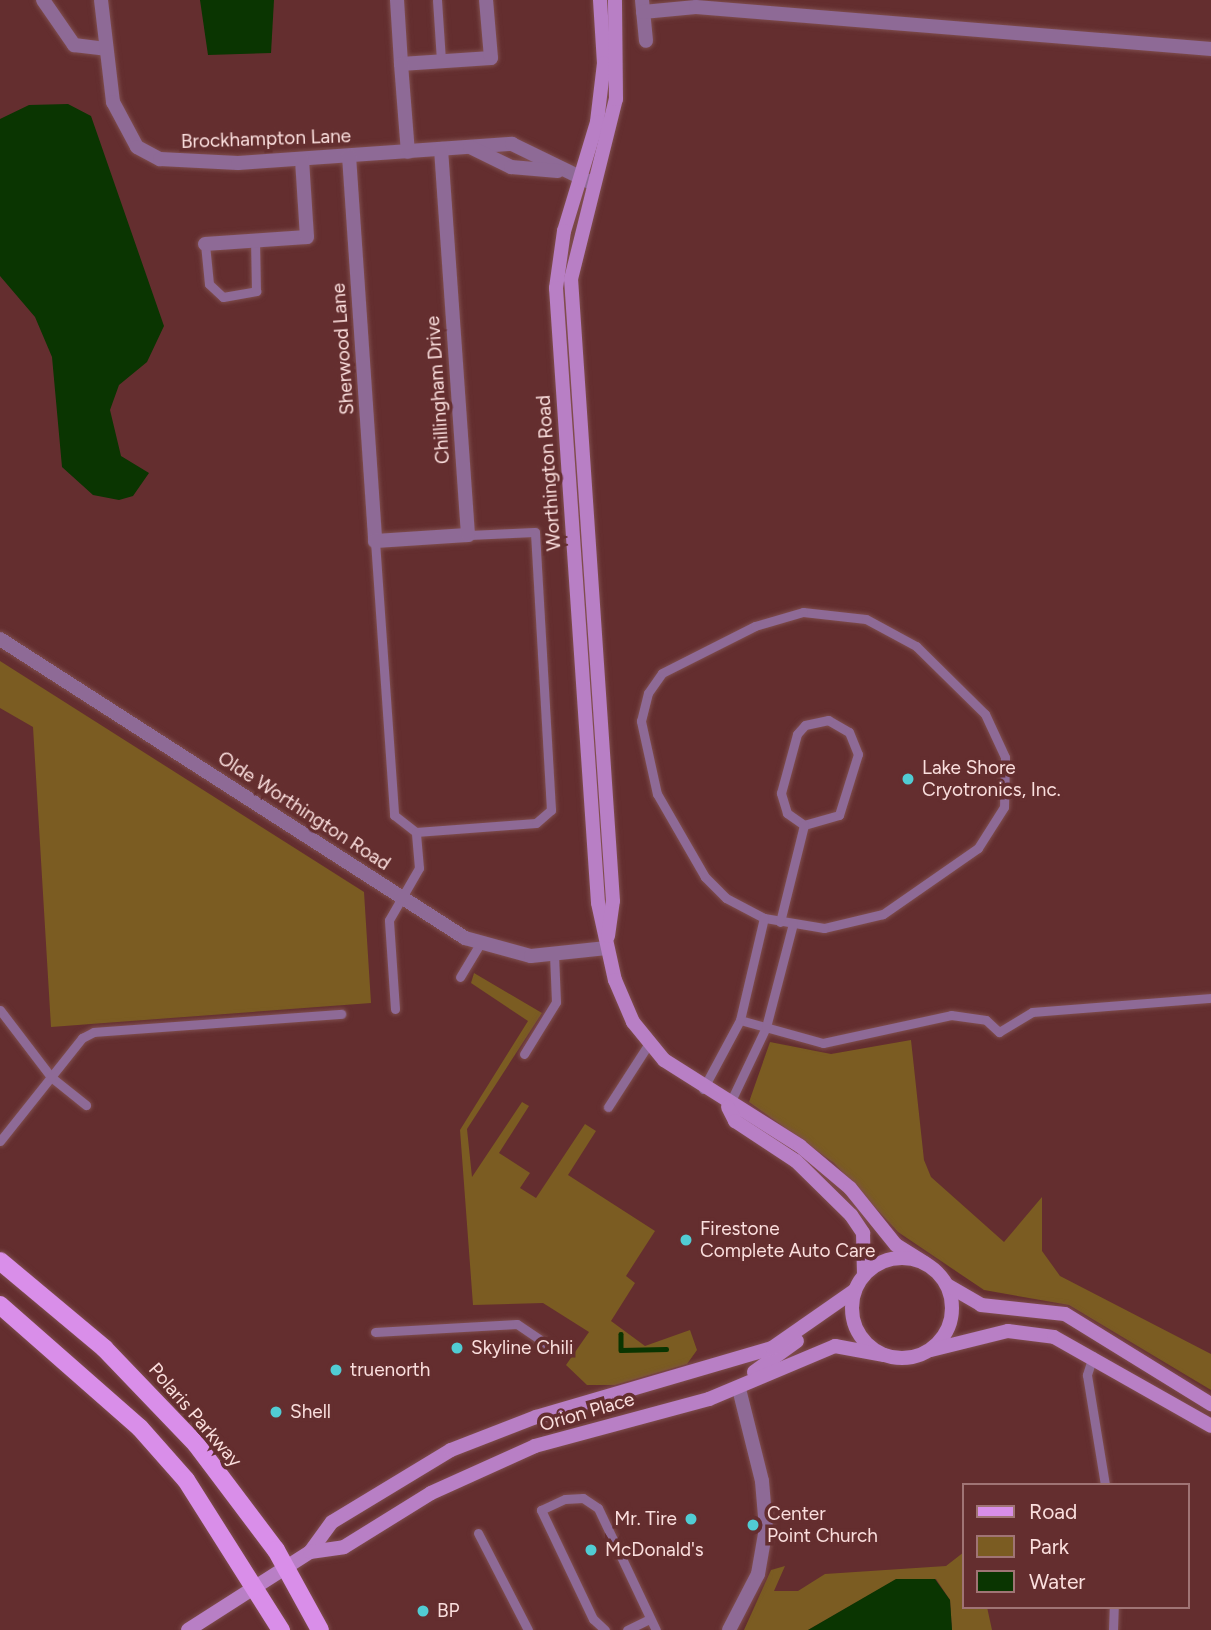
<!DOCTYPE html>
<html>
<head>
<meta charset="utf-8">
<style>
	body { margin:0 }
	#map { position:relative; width:1211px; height:1630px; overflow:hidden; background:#642e2f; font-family:Figtree,sans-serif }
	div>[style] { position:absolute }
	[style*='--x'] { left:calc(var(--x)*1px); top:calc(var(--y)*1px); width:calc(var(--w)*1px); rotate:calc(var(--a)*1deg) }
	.green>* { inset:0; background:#7b5c22 }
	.water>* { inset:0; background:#0a3501 }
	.stream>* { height:4.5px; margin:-2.25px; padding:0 2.25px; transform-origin:2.25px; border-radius:2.25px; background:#0a3501 }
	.roads { filter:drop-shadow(0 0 2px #7f4e4e) drop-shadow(0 0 2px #7f4e4e) }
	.lane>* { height:9px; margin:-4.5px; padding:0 4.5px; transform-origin:4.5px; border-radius:4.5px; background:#8e6a96 }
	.street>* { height:14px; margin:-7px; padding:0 7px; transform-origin:7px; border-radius:7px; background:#8e6a96 }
	.secondary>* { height:14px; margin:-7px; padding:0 7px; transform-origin:7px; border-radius:7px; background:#b87fc5 }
	.secondary>.ring { margin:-7px; padding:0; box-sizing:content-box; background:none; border:14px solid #b87fc5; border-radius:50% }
	.primary>* { height:18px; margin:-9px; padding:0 9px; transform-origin:9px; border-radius:9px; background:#d98ee9 }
	.dots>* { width:19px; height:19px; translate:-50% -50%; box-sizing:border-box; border:4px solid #642e2f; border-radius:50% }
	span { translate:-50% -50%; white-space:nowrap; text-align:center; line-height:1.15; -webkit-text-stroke:7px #642e2f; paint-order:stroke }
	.street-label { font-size:19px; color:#fadedd }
	.poi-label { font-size:19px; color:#fadedd }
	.left { translate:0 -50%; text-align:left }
	.right { translate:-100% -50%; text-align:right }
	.legend { position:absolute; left:962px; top:1483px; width:228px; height:126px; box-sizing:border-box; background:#642e2f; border:2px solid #a07475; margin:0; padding:9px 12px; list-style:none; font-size:21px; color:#fadedd }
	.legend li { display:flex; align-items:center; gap:14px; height:35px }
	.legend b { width:35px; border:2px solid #a07475 }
</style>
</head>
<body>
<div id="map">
	<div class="green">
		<div style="clip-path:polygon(0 661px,364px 892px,371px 1003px,51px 1027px,33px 727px,0 708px)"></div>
		<div style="clip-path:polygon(474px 973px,542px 1013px,467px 1129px,472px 1177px,522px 1102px,529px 1106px,499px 1153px,530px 1173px,520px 1188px,536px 1198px,585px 1124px,596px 1131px,568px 1175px,655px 1231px,626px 1276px,635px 1283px,611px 1321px,645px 1346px,690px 1330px,697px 1350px,687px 1364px,615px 1385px,587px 1385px,566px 1365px,589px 1332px,543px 1303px,473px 1305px,460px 1130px,528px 1021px,471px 983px)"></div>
		<div style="clip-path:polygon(911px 1040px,924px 1160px,931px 1177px,1004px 1242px,1042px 1197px,1042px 1251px,1060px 1276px,1211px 1354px,1211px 1390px,1069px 1305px,984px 1290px,898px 1232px,834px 1163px,749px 1102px,770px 1042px,831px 1054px)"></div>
		<div style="clip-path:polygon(964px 1552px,964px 1607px,987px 1607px,992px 1630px,952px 1630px,950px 1600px,936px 1579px,897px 1579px,808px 1630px,744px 1630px,771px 1570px,785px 1566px,774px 1591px,798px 1591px,825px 1574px,946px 1566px)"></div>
	</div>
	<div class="water">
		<div style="clip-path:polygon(200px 0,274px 0,271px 53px,208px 55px)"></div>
		<div style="clip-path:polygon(68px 104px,91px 116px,164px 326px,147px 362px,119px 385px,110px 410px,121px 456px,149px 473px,133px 496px,119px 500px,93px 495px,62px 467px,52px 357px,35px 317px,0 276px,0 119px,29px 105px)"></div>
		<div style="clip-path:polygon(896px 1579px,935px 1579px,950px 1600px,952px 1630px,808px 1630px)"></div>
	</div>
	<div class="stream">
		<div style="--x:621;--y:1334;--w:16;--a:90"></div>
		<div style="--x:621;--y:1350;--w:45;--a:-1.3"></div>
	</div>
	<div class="roads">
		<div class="lane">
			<div style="--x:437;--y:0;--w:61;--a:86.2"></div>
			<div style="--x:205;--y:244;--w:40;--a:84.3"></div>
			<div style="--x:209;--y:284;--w:19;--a:43"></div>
			<div style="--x:223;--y:297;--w:34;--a:-10"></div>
			<div style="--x:256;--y:291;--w:51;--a:-91.1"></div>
			<div style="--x:375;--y:541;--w:275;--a:86"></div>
			<div style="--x:394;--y:815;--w:28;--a:38"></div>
			<div style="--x:416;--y:832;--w:120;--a:-4.3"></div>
			<div style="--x:536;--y:823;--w:20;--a:-41"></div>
			<div style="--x:551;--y:810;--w:278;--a:-93.3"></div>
			<div style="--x:535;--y:532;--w:67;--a:177.4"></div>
			<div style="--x:803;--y:612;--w:63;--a:6.3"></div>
			<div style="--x:866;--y:619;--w:57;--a:28.4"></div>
			<div style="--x:916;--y:646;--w:97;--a:44.6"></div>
			<div style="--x:985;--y:714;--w:47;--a:65.1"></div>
			<div style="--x:1005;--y:757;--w:50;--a:91.1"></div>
			<div style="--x:1004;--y:807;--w:49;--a:122.4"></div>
			<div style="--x:978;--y:848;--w:116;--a:145.2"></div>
			<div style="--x:883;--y:914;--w:61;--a:166.7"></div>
			<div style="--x:824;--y:928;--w:61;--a:-170.5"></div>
			<div style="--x:764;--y:918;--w:43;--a:-152.2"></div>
			<div style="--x:726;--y:898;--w:30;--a:-135"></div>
			<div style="--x:705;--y:877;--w:96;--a:-120"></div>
			<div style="--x:657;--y:794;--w:75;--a:-102.4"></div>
			<div style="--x:641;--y:721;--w:29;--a:-76"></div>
			<div style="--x:648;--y:693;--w:24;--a:-55"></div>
			<div style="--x:662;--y:673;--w:104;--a:-26.8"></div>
			<div style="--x:755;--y:626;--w:50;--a:-16.3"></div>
			<div style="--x:828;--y:720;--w:24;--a:30"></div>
			<div style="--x:849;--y:732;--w:24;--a:68"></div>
			<div style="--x:858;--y:754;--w:64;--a:107.3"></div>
			<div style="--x:839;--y:815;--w:36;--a:164"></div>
			<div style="--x:804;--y:825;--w:21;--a:-145"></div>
			<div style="--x:787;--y:813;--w:21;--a:-107"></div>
			<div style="--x:781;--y:793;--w:61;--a:-74.8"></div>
			<div style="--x:797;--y:734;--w:12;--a:-48"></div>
			<div style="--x:805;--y:725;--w:24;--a:-12"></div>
			<div style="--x:780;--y:922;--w:100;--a:-76.1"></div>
			<div style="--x:460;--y:977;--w:39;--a:-59"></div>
			<div style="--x:395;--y:1009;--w:89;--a:-93.9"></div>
			<div style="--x:389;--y:920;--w:60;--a:-60"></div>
			<div style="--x:419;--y:868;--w:36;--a:-95"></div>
			<div style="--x:0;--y:1010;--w:84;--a:52.7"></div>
			<div style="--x:51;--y:1077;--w:45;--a:38.7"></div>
			<div style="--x:740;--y:1020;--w:86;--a:15.5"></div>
			<div style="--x:823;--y:1043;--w:131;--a:-12.3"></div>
			<div style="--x:951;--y:1015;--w:35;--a:8"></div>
			<div style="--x:986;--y:1020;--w:18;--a:43"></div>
			<div style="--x:999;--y:1032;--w:39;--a:-31"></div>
			<div style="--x:1032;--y:1012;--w:180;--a:-4.5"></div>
			<div style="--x:524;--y:1054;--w:61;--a:-58.4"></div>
			<div style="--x:556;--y:1002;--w:47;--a:-92.4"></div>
			<div style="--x:703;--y:1089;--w:78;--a:-61.8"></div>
			<div style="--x:740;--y:1020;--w:105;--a:-76.8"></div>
			<div style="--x:729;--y:1105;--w:86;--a:-64.6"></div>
			<div style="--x:766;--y:1027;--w:107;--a:-75.4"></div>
			<div style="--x:608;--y:1107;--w:74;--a:-57.2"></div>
			<div style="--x:0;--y:1141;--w:132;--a:-51.5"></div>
			<div style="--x:82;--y:1038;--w:13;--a:-27"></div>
			<div style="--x:94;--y:1032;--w:248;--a:-4.2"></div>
			<div style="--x:375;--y:1332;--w:142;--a:-3.2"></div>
			<div style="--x:517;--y:1324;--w:37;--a:34"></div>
			<div style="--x:1093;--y:1356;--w:20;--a:108"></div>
			<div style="--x:1087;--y:1375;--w:111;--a:80.7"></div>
			<div style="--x:478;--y:1533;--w:109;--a:62.7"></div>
			<div style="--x:605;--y:1630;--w:16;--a:-137"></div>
			<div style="--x:593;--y:1619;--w:121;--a:-115.5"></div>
			<div style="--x:541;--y:1510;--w:26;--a:-25"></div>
			<div style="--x:565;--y:1499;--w:18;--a:-3"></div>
			<div style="--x:583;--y:1498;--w:18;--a:34"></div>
			<div style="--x:598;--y:1508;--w:135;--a:64.6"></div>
			<div style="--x:627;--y:1630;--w:25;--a:-26"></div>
			<div style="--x:1113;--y:1630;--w:23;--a:-88"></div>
		</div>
		<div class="street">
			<div style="--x:43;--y:0;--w:55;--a:55.4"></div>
			<div style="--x:74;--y:45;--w:32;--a:7"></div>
			<div style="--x:101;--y:0;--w:103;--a:83.3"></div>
			<div style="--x:113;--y:102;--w:51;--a:61.9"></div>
			<div style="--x:137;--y:147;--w:26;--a:28"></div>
			<div style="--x:160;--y:159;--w:78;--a:2.9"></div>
			<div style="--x:238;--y:163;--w:275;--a:-4"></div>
			<div style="--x:512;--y:144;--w:91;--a:26"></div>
			<div style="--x:397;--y:0;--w:64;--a:86.4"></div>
			<div style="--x:401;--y:64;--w:90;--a:-3.8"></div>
			<div style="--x:491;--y:58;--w:58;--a:-94.9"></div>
			<div style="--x:642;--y:0;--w:41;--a:84.4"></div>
			<div style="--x:643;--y:12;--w:53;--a:-5.4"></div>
			<div style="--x:696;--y:7;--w:517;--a:4.66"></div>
			<div style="--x:401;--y:64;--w:88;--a:85.5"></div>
			<div style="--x:470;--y:147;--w:46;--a:26"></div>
			<div style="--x:511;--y:167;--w:47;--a:4.9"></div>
			<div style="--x:349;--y:156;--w:386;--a:86.1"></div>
			<div style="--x:375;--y:541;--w:93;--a:-3.7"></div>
			<div style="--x:468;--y:535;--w:387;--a:-94"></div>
			<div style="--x:205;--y:244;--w:102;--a:-3.9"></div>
			<div style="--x:307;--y:237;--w:78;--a:-93.7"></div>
			<div style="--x:0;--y:639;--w:553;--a:32.74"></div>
			<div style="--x:465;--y:938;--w:68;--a:15.3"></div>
			<div style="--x:531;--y:956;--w:76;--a:-6"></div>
			<div style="--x:729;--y:1630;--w:63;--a:-62.6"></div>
			<div style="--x:758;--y:1574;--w:47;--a:-80.1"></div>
			<div style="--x:766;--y:1528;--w:47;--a:-94.9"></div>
			<div style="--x:762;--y:1481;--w:95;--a:-104"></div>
		</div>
		<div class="secondary">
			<div style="--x:600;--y:0;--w:63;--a:86.4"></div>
			<div style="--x:604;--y:63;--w:59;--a:96.8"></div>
			<div style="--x:597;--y:122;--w:114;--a:106.8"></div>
			<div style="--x:564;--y:231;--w:58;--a:98"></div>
			<div style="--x:556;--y:288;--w:616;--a:86.09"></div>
			<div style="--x:598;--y:903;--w:79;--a:77.6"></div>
			<div style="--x:615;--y:980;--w:46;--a:66.8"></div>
			<div style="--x:633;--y:1022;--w:49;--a:50.8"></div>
			<div style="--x:664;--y:1060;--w:161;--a:32.3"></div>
			<div style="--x:800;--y:1146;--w:65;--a:40"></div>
			<div style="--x:850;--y:1188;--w:73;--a:51.1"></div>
			<div style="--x:896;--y:1245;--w:34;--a:32"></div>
			<div style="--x:608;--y:936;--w:35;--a:-82"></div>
			<div style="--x:613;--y:901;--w:623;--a:-93.86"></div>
			<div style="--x:571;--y:279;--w:186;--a:-76"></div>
			<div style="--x:616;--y:99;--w:99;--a:-90.6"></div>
			<div style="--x:728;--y:1107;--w:16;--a:63"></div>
			<div style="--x:735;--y:1121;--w:73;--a:33.3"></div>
			<div style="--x:796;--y:1161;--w:77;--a:44.5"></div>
			<div style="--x:851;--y:1215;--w:22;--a:56"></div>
			<div style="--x:863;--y:1233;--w:42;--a:88.6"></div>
			<div class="ring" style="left:852px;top:1258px;width:86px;height:86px"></div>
			<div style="--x:947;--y:1285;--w:39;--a:30"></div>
			<div style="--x:981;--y:1305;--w:84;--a:6.1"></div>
			<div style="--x:1065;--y:1314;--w:172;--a:31.7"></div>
			<div style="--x:931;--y:1350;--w:79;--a:-13.9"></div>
			<div style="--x:1008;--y:1331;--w:46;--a:7.4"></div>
			<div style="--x:1054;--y:1337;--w:180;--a:29.5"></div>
			<div style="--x:754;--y:1372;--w:53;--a:-35.8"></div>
			<div style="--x:310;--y:1552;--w:37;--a:-54"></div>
			<div style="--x:332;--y:1522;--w:139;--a:-31.2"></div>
			<div style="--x:451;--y:1450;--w:91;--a:-21.2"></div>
			<div style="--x:536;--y:1417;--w:246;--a:-16.3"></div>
			<div style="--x:772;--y:1348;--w:101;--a:-34.9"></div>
			<div style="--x:188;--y:1630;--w:145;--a:-32.6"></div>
			<div style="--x:310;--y:1552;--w:34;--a:-8"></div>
			<div style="--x:344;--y:1547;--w:102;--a:-31.8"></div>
			<div style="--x:431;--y:1493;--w:114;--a:-24.3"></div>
			<div style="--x:535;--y:1446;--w:180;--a:-15.1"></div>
			<div style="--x:709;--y:1399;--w:137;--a:-22.8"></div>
			<div style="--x:835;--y:1346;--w:50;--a:10.4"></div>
		</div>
		<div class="primary">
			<div style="--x:0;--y:1261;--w:136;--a:39.9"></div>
			<div style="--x:104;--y:1348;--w:133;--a:46.2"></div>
			<div style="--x:196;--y:1444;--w:133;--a:53"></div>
			<div style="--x:276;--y:1550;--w:91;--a:61.2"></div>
			<div style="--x:0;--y:1305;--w:186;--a:41.3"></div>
			<div style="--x:140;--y:1428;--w:69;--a:48.5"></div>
			<div style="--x:186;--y:1480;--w:178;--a:57.7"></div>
		</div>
	</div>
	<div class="dots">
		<div style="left:908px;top:779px;background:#51ccd3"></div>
		<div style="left:686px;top:1240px;background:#51ccd3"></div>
		<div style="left:457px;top:1348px;background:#51ccd3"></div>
		<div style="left:336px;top:1370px;background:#51ccd3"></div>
		<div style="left:276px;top:1412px;background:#51ccd3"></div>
		<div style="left:691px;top:1519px;background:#51ccd3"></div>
		<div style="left:753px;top:1525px;background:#51ccd3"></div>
		<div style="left:591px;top:1550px;background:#51ccd3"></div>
		<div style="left:423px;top:1611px;background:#51ccd3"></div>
	</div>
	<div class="street-label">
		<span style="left:266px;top:139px;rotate:-2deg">Brockhampton Lane</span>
		<span style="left:343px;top:349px;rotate:-94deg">Sherwood Lane</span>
		<span style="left:438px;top:390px;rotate:-94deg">Chillingham Drive</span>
		<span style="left:549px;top:473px;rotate:-94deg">Worthington Road</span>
		<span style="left:304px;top:811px;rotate:33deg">Olde Worthington Road</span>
		<span style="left:587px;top:1412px;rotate:-16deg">Orion Place</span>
		<span style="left:195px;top:1415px;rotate:49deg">Polaris Parkway</span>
	</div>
	<div class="poi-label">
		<span class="left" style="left:922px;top:779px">Lake Shore<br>Cryotronics, Inc.</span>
		<span class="left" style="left:700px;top:1240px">Firestone<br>Complete Auto Care</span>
		<span class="left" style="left:471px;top:1348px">Skyline Chili</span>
		<span class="left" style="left:350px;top:1370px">truenorth</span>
		<span class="left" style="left:290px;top:1412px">Shell</span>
		<span class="left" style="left:767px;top:1525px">Center<br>Point Church</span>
		<span class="right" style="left:677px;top:1519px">Mr. Tire</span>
		<span class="left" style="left:605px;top:1550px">McDonald's</span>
		<span class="left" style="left:437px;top:1611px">BP</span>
	</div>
	<ul class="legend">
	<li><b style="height:9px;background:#d98ee9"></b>Road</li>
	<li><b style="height:19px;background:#7b5c22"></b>Park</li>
	<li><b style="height:19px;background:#0a3501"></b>Water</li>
	</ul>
</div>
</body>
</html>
